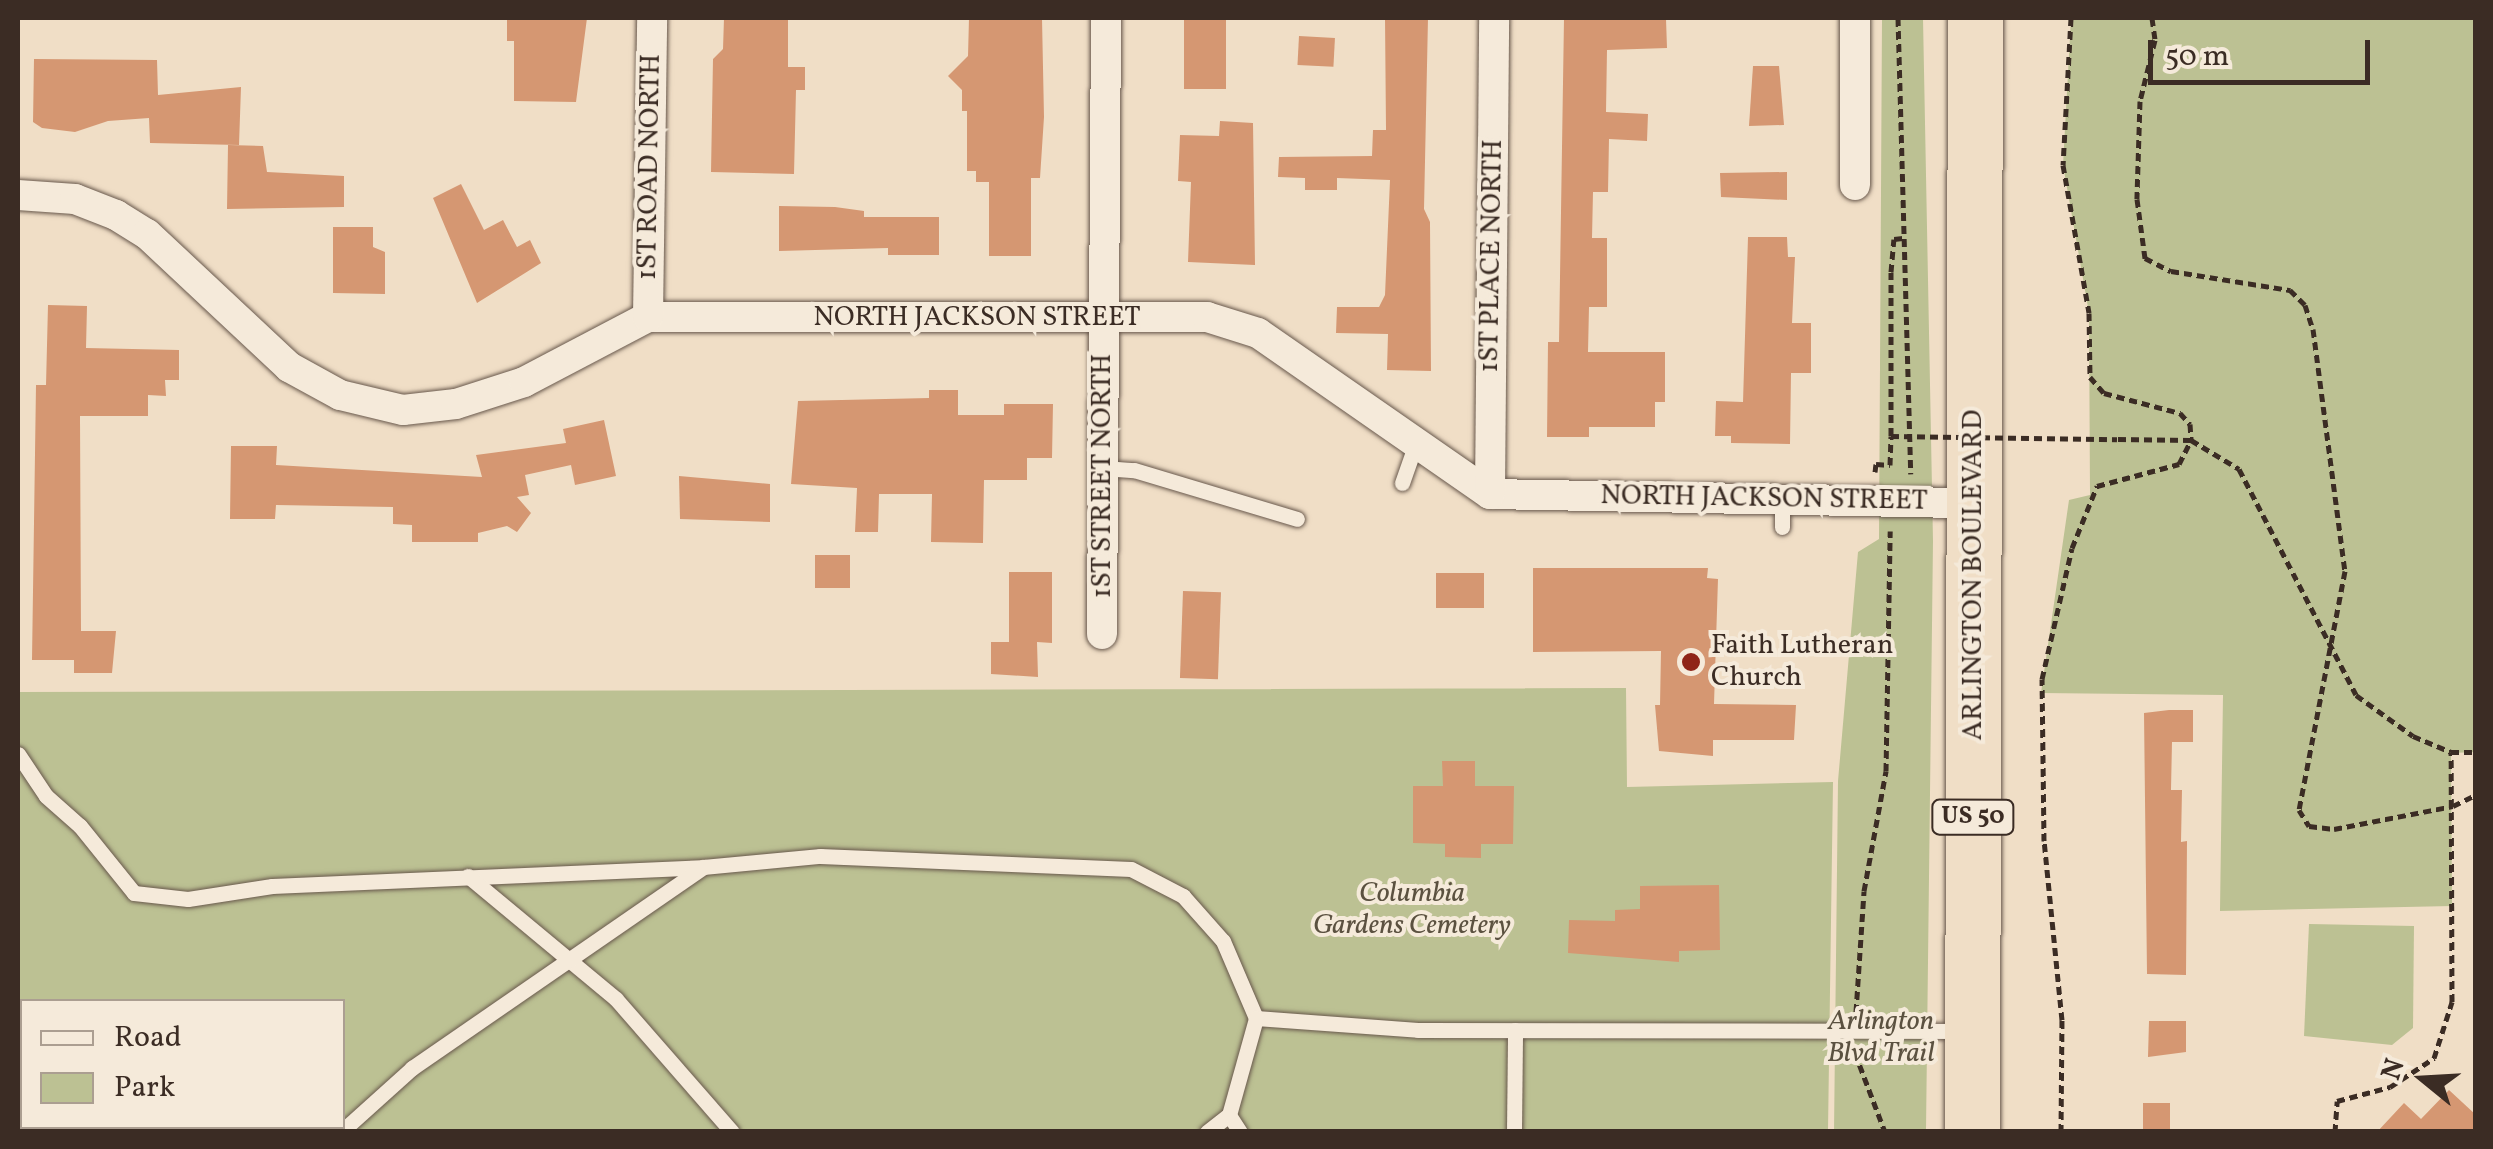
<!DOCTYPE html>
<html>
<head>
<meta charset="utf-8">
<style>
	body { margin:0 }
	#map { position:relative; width:2493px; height:1149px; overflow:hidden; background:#f0dec6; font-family:Vollkorn,serif }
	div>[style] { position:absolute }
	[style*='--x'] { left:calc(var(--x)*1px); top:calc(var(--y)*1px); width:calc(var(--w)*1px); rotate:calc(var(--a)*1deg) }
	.green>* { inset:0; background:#bcc193 }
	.building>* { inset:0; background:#d59772; transform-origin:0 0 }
	.path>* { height:5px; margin-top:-2.5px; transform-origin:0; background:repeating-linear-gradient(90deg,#3b2c24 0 8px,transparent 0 13px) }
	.roads { filter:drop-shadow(0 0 2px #68584c) drop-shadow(0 0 2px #68584c) }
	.lane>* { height:15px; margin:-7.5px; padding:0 7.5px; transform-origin:7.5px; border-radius:7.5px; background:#f5eada }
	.street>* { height:30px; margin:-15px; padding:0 15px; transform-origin:15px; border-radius:15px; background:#f5eada }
	.highway>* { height:55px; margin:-27.5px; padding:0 27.5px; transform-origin:27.5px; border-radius:27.5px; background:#f0dec6 }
	.path-bridge>* { height:5px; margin-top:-2.5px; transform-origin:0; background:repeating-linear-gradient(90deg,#3b2c24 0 8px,transparent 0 13px) }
	.dots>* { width:28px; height:28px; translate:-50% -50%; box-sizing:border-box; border:5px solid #f5eada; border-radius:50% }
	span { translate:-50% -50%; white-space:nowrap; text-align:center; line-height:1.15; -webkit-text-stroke:8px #f5eada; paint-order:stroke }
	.shield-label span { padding:2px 8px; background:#f5eada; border:2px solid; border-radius:8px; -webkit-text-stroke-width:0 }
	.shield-label { font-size:25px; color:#3b2c24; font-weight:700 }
	.street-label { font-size:28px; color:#3b2c24 }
	.poi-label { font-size:28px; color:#3b2c24 }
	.left { translate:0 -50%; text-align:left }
	.park-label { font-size:28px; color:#5b5140; font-style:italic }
	.frame { position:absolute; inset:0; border:20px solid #3b2c24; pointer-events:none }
	.legend { position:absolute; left:20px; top:999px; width:325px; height:130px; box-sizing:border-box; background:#f5eada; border:2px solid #ab9e91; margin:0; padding:12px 18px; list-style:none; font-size:30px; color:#3b2c24 }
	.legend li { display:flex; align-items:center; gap:20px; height:50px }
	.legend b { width:50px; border:2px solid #ab9e91 }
	.north { position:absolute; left:2373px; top:1029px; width:100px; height:100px; -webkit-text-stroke:8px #f5eada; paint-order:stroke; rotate:288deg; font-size:28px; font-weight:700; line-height:40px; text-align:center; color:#3b2c24 }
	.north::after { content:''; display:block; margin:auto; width:35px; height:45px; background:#3b2c24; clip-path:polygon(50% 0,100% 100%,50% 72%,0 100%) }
	.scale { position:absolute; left:2148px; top:40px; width:222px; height:45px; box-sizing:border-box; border:5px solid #3b2c24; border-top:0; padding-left:12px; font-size:30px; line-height:35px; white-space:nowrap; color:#3b2c24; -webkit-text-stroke:8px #f5eada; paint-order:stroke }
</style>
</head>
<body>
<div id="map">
	<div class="green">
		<div style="clip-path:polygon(1882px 18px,1923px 18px,1933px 541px,1926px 1131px,1834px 1132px,1838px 781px,1858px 552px,1879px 539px)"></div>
		<div style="clip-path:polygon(2071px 18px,2475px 18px,2476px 752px,2451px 753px,2452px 906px,2220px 911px,2223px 695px,2041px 693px,2069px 500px,2090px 495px,2089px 313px,2063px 165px)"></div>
		<div style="clip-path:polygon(evenodd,1626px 688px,1627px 787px,1833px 782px,1828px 1131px,18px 1131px,18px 692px,1626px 688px,22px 1002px,342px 1002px,342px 1126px,22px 1126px,22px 1002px)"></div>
		<div style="clip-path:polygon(2309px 924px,2414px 926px,2413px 1028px,2392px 1045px,2304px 1036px)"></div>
	</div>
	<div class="building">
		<div style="clip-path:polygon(507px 18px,587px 18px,576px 102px,514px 101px,514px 41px,507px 41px)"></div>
		<div style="clip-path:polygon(724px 18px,788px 18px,788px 67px,805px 67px,805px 90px,796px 90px,794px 174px,711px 172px,713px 59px,723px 49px)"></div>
		<div style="clip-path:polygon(969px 18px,1042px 18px,1044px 117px,1040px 178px,1031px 178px,1031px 256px,989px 256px,989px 182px,976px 182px,976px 171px,967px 171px,967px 111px,962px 111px,962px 90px,948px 76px,968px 56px)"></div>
		<div style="left:1184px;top:18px;width:42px;height:71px"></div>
		<div style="clip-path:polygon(1385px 18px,1428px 18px,1424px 209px,1430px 222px,1431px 371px,1387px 370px,1388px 334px,1336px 333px,1337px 307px,1379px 307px,1385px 295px,1390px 180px,1337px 178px,1337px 190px,1305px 190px,1305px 178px,1278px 177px,1279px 157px,1372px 156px,1373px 130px,1386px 130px)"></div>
		<div style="clip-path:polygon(1564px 18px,1666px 19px,1667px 48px,1607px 50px,1606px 112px,1648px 114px,1647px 141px,1609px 139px,1608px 192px,1593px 192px,1592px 238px,1607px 238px,1607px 307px,1589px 307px,1588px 352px,1665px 352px,1665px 402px,1655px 402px,1655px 427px,1589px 427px,1589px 437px,1547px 437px,1548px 342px,1559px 342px)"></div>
		<div style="left:1299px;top:36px;width:36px;height:29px;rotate:3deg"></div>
		<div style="clip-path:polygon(34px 59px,157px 60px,158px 95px,241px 87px,239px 145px,150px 143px,149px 118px,108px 121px,75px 132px,42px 128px,33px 122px)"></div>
		<div style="clip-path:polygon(1753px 66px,1779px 66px,1784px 125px,1749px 126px)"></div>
		<div style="clip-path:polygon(1220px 121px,1253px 123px,1255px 265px,1188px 262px,1191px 182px,1178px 181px,1180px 135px,1219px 136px)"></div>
		<div style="clip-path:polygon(228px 145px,263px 146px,267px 172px,344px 176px,344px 207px,227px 209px)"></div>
		<div style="clip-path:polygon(1787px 172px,1787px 200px,1721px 197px,1720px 173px)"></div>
		<div style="clip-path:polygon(461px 184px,484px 230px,503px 220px,517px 247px,530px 240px,541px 263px,477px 303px,433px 198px)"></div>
		<div style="clip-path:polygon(779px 206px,835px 207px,864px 211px,864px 217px,939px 217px,939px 255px,888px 255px,888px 248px,779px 251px)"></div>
		<div style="clip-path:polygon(333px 227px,373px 227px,373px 247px,385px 252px,385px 294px,333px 293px)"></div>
		<div style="clip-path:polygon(1748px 237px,1787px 237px,1788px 257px,1795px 257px,1792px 323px,1811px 323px,1811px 373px,1791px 373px,1790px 444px,1731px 443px,1731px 436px,1715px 436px,1716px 401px,1743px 402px)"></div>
		<div style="clip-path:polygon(48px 305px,87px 306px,86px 348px,179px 350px,179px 380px,165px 380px,166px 396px,148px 395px,148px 416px,80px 416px,81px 631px,116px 631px,112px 673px,74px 673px,74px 660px,32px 660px,36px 385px,46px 385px)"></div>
		<div style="clip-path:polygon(929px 390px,958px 390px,958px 415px,1004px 415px,1004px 404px,1053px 404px,1052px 458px,1027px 458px,1027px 480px,984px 480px,983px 543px,931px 542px,932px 494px,879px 494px,878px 532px,855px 532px,857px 488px,791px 484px,798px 401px,929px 398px)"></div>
		<div style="clip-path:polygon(604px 420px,616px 476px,575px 485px,571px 465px,525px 475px,529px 495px,517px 497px,531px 513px,517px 532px,507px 526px,478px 533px,478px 542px,412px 542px,412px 525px,393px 524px,393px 507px,276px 505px,275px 519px,230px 519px,231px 446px,277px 446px,276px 465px,482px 477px,476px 455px,566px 443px,563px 429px)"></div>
		<div style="clip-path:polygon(679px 476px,770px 484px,770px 522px,680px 519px)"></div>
		<div style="left:815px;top:555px;width:35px;height:33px"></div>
		<div style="clip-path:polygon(1533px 568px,1708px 568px,1707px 578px,1718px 579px,1714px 704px,1796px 705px,1794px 740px,1713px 740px,1713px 756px,1659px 751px,1655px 705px,1660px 705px,1661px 651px,1533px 652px)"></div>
		<div style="clip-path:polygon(1009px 572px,1052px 572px,1052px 643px,1037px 642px,1038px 677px,991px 674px,991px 642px,1009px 642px)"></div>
		<div style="left:1436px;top:573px;width:48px;height:35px"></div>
		<div style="left:1183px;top:591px;width:38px;height:87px;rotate:2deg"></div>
		<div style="clip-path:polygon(2169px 710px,2193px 710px,2193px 742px,2172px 742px,2171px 790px,2182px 790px,2181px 842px,2187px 841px,2186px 975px,2147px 974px,2144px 713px)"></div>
		<div style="clip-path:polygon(1442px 761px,1475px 761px,1475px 786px,1514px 786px,1513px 844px,1481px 844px,1481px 858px,1445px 857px,1445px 844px,1413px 843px,1413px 786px,1443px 786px)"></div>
		<div style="clip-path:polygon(1719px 885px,1720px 950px,1679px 951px,1679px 962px,1568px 953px,1569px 920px,1615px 921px,1615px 910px,1640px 909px,1640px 886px)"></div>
		<div style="clip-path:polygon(2149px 1021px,2186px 1021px,2186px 1052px,2148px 1057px)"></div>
		<div style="clip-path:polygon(2449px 1090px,2476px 1115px,2476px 1132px,2377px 1132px,2404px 1103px,2421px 1119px)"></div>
		<div style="left:2143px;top:1103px;width:27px;height:29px"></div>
	</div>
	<div class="path">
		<div style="--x:1898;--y:18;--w:456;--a:88.4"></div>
		<div style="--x:2071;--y:18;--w:147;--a:93.1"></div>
		<div style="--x:2063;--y:165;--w:150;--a:80"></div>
		<div style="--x:2089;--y:313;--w:64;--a:89.1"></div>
		<div style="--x:2090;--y:377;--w:21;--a:49"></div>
		<div style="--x:2104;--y:393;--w:79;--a:14.7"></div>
		<div style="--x:2180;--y:413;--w:15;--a:48"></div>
		<div style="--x:2190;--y:424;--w:16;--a:86"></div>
		<div style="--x:2191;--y:440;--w:56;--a:31.1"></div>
		<div style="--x:2239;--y:469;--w:254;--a:62.6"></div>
		<div style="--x:2356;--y:695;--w:70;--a:35.7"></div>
		<div style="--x:2413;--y:736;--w:41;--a:22.8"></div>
		<div style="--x:2451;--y:752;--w:25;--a:0"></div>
		<div style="--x:2152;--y:18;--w:22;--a:82"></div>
		<div style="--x:2155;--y:40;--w:63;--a:103.8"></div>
		<div style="--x:2140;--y:101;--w:98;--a:91.8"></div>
		<div style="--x:2137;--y:199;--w:60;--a:82.3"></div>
		<div style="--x:2145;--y:258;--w:29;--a:27"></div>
		<div style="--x:2171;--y:271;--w:121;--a:9.1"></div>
		<div style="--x:2290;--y:290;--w:21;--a:45"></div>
		<div style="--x:2305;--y:305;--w:25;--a:72"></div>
		<div style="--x:2313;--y:329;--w:244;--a:82.5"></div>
		<div style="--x:2345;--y:571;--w:243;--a:100.9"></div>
		<div style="--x:2299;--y:810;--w:19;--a:58"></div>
		<div style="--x:2309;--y:826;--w:25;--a:7"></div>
		<div style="--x:2334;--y:829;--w:121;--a:-10.9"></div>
		<div style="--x:2453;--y:806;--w:25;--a:-26"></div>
		<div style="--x:1891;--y:272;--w:33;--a:-85"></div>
		<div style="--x:1894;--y:239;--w:9;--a:-6"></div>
		<div style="--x:1875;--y:472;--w:8;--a:-83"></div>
		<div style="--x:1876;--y:464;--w:14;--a:4"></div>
		<div style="--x:1890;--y:465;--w:29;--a:-88"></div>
		<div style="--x:1856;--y:1012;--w:121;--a:-86.2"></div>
		<div style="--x:1864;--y:891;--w:122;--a:-79.6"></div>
		<div style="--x:1886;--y:771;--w:240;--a:-89"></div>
		<div style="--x:1855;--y:1053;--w:85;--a:69.2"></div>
		<div style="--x:2061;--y:1132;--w:112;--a:-89.5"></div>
		<div style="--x:2062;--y:1020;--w:180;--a:-95.7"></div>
		<div style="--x:2044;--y:841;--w:162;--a:-90.7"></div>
		<div style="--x:2042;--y:679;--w:134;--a:-77.1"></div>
		<div style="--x:2072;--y:548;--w:67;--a:-68"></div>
		<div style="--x:2097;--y:486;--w:85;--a:-15"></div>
		<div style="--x:2179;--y:464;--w:27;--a:-63"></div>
		<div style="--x:2191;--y:440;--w:74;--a:-179.2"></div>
		<div style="--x:2335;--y:1132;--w:31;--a:-86"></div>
		<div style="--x:2337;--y:1101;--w:55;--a:-14.8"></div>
		<div style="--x:2390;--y:1087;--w:53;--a:-33.4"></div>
		<div style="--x:2434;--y:1058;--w:59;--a:-72.2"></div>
		<div style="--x:2452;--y:1002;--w:250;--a:-90.2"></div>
	</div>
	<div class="roads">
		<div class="lane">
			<div style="--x:1103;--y:468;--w:31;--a:4"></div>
			<div style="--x:1134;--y:470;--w:170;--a:16.7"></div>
			<div style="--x:1402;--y:483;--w:42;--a:-70.7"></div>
			<div style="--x:1782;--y:527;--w:26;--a:-90"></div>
			<div style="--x:18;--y:754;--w:50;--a:56.3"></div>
			<div style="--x:46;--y:796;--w:45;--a:41.4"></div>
			<div style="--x:80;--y:826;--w:86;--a:51.1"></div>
			<div style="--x:134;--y:893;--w:54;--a:6.3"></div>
			<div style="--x:188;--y:899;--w:85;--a:-8.8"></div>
			<div style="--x:272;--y:886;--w:429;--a:-2.5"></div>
			<div style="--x:468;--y:876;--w:192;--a:39.7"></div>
			<div style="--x:616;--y:999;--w:176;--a:48.9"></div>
			<div style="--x:1229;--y:1115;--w:20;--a:57"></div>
			<div style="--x:341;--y:1132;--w:96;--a:-42"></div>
			<div style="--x:412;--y:1068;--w:354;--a:-34.6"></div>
			<div style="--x:703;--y:867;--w:118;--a:-5.4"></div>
			<div style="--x:820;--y:856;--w:311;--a:2.4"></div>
			<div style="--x:1131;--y:869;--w:59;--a:27.4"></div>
			<div style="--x:1183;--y:896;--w:60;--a:48.4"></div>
			<div style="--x:1223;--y:941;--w:84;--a:66.8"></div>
			<div style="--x:1256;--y:1018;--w:162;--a:4.2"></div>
			<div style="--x:1418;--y:1030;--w:547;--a:0.1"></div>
			<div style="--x:1207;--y:1132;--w:28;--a:-38"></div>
			<div style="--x:1229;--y:1115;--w:101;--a:-74.4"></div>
			<div style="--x:1514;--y:1132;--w:102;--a:-89.4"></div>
		</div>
		<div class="street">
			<div style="--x:1855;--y:185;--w:167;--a:-90"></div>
			<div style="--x:18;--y:195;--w:57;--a:4"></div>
			<div style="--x:75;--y:199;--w:44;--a:21.3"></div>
			<div style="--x:116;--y:215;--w:36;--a:32"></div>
			<div style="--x:147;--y:234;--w:195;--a:43.1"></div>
			<div style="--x:289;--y:367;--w:58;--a:28.8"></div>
			<div style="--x:340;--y:395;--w:65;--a:13.4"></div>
			<div style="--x:403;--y:410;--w:53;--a:-6.5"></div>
			<div style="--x:456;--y:404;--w:71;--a:-17.9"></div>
			<div style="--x:524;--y:382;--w:140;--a:-27.7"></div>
			<div style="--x:648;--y:317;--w:559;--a:0"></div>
			<div style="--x:1207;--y:317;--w:53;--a:17.4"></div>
			<div style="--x:1258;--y:333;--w:282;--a:34.8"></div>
			<div style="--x:1490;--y:494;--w:484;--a:1.1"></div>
			<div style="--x:648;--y:317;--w:299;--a:-89.2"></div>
			<div style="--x:1490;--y:494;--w:476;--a:-89.5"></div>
			<div style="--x:1102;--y:634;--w:616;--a:-89.63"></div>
		</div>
		<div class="highway">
			<div style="--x:1972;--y:1132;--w:1114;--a:-89.85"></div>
		</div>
	</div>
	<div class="path-bridge">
		<div style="--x:1891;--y:272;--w:164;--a:90"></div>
		<div style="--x:1891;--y:436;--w:226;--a:0.8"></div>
	</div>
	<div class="dots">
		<div style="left:1691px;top:662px;background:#8f2418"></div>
	</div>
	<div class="shield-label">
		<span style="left:1973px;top:817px">US 50</span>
	</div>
	<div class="street-label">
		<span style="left:650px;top:167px;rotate:-89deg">1ST ROAD NORTH</span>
		<span style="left:1492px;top:256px;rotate:-89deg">1ST PLACE NORTH</span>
		<span style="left:977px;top:318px">NORTH JACKSON STREET</span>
		<span style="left:1103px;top:476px;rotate:-90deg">1ST STREET NORTH</span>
		<span style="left:1764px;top:499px;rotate:1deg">NORTH JACKSON STREET</span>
		<span style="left:1974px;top:575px;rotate:-90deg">ARLINGTON BOULEVARD</span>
	</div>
	<div class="poi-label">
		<span class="left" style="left:1711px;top:662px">Faith Lutheran<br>Church</span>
	</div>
	<div class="park-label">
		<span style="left:1412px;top:910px">Columbia<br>Gardens Cemetery</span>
		<span style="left:1881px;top:1038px">Arlington<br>Blvd Trail</span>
	</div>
	<div class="frame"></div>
	<ul class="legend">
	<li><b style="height:12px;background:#f5eada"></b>Road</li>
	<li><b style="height:28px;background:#bcc193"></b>Park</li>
	</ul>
	<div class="north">N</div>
	<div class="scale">50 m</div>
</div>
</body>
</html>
